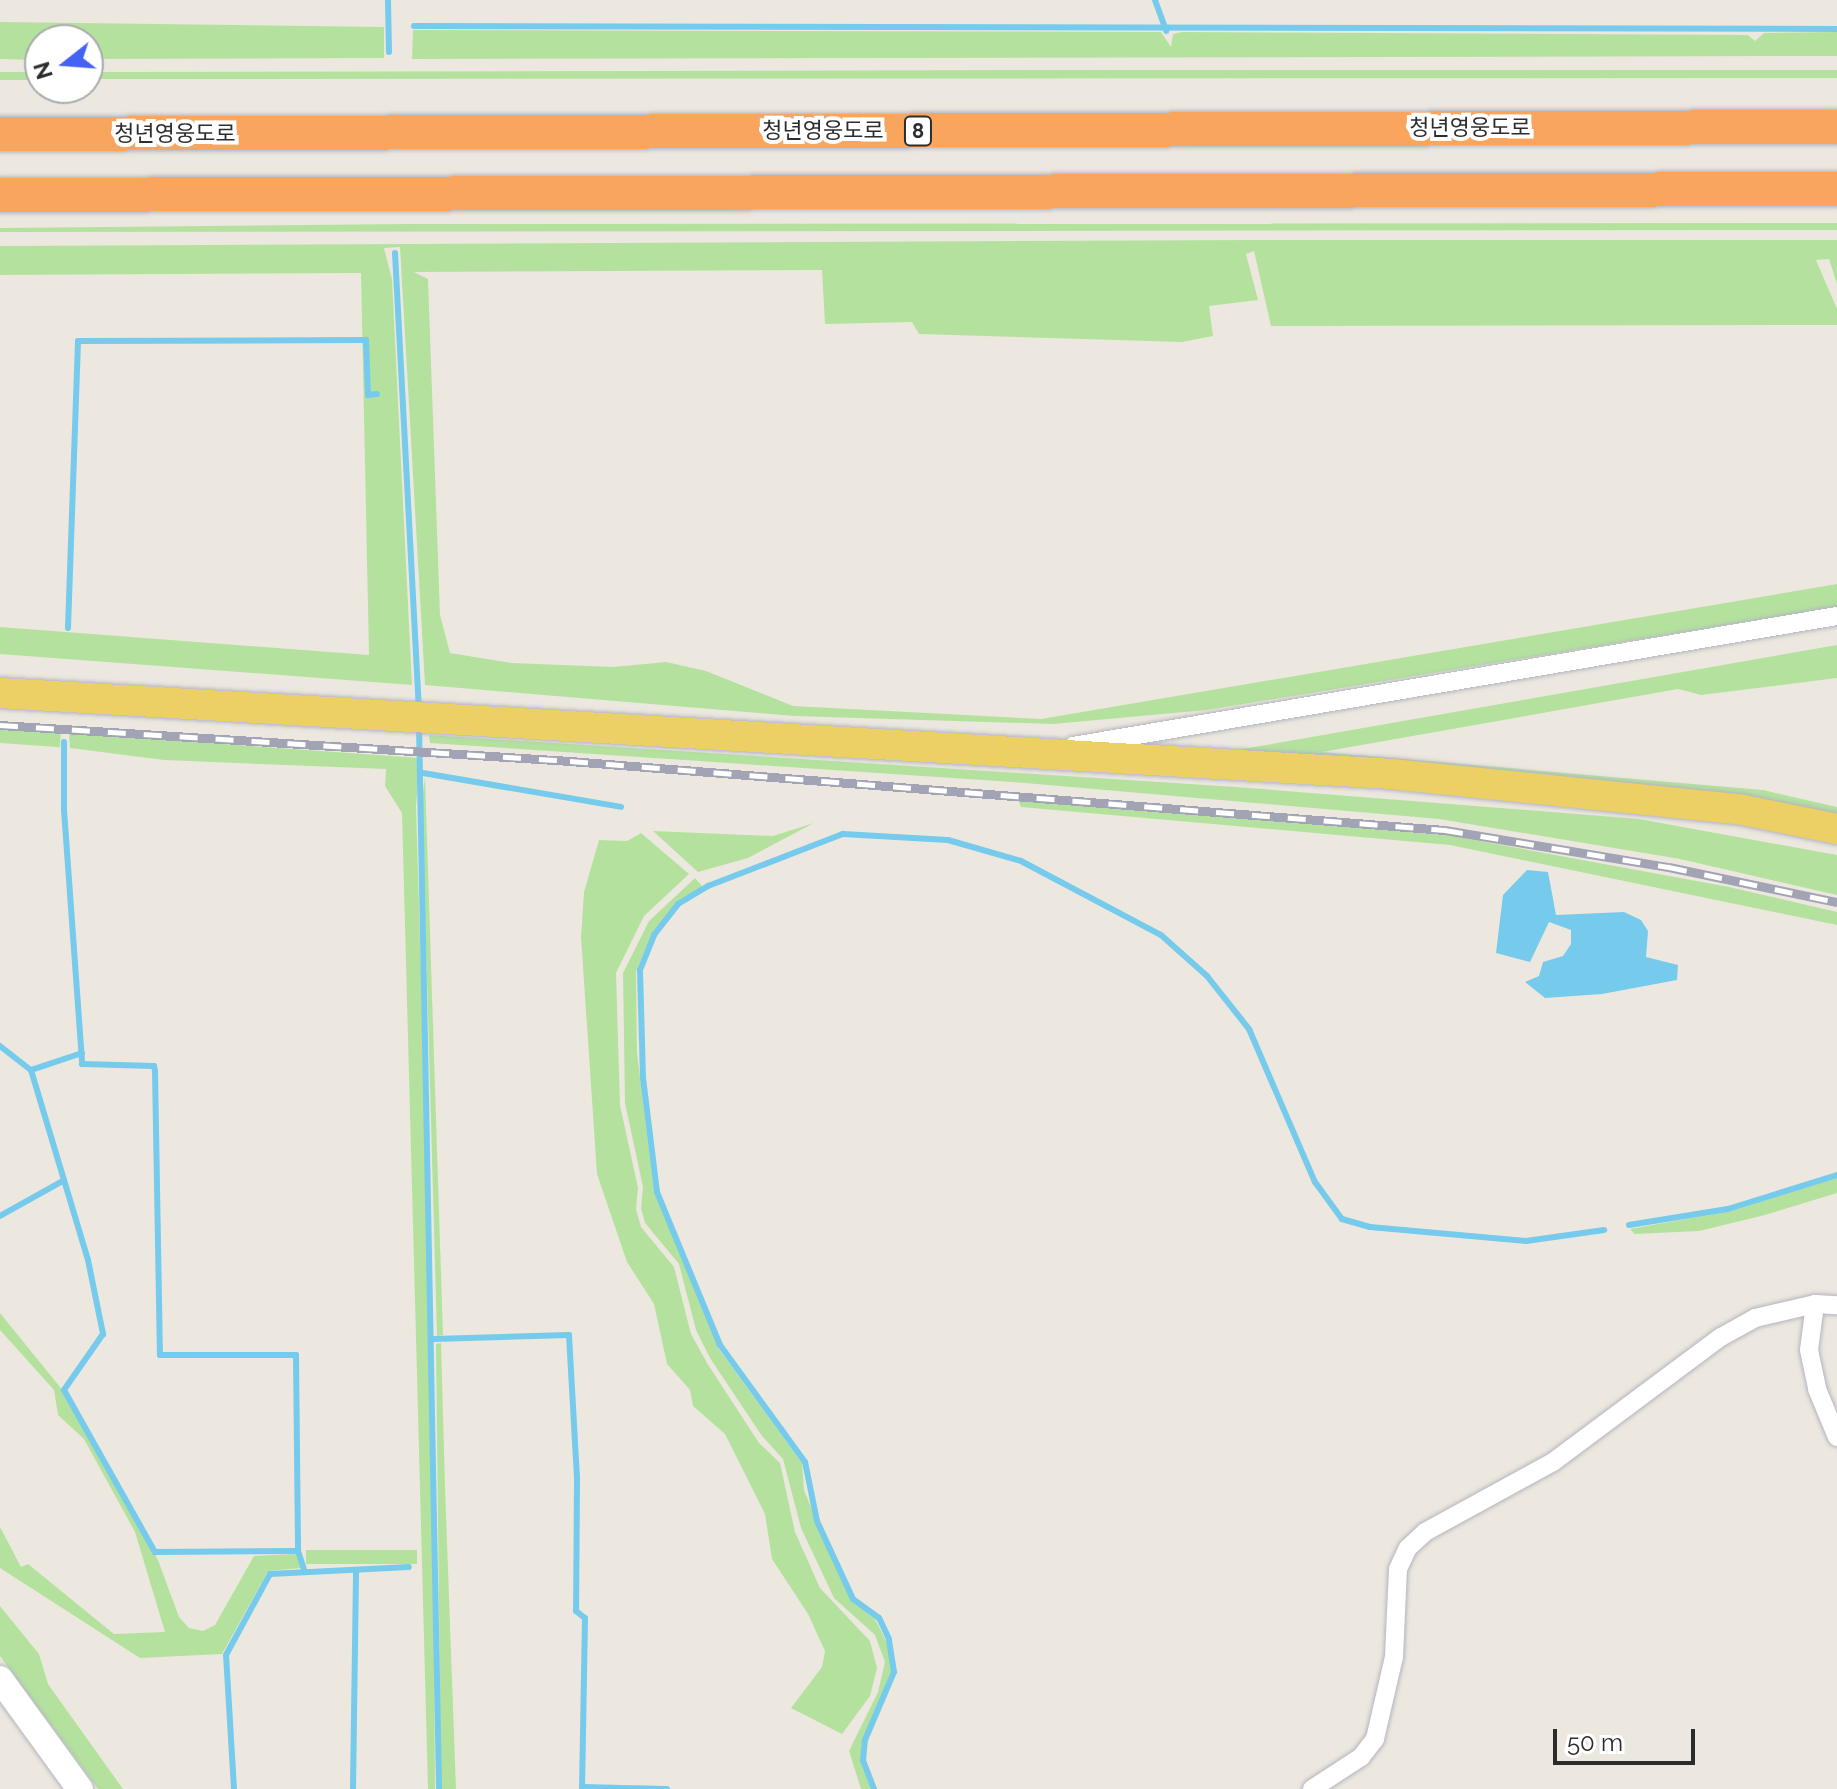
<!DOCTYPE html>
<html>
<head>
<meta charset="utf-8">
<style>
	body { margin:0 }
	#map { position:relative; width:1837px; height:1789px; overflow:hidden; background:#ede8df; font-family:Raleway,"Noto Sans KR",sans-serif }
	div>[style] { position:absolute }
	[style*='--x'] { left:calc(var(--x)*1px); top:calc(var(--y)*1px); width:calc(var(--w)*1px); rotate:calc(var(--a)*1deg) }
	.green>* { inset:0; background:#b4e29e; transform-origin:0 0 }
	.water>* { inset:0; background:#76caeb }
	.stream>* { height:6px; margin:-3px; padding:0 3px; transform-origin:3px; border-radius:3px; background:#76caeb }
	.roads { filter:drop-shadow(0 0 2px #b3b5bf) drop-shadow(0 0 2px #b3b5bf) }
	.minor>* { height:18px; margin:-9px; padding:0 9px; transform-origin:9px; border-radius:9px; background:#fff }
	.secondary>* { height:26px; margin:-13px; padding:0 13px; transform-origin:13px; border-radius:13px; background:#fff }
	.primary>* { height:30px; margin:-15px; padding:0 15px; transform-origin:15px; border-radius:15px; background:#edd065 }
	.motorway>* { height:34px; margin:-17px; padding:0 17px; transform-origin:17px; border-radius:17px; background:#f9a55e }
	.rail>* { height:9px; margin-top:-4.5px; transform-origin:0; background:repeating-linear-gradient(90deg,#fff 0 18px,#a2a4b6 0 36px); box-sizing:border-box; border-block:2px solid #a2a4b6 }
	span { translate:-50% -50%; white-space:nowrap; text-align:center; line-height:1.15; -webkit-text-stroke:8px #fff; paint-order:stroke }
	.shield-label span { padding:2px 6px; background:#fff; border:2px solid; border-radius:6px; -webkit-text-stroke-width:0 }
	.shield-label { font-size:20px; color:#2c2c2c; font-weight:700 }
	.street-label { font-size:22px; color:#2c2c2c }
	.north { position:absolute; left:24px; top:24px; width:80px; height:80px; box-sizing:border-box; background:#fff; border:2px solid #ababab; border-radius:50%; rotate:253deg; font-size:22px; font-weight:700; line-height:32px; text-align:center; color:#2c2c2c }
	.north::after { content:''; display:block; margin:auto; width:28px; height:36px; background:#4562f4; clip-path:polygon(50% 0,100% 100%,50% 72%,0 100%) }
	.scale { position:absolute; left:1553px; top:1729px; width:142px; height:36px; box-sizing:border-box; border:4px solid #2c2c2c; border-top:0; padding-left:10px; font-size:24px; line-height:28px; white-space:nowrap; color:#2c2c2c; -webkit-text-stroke:6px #fff; paint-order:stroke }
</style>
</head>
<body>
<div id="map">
	<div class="green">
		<div style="clip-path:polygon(0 22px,384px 27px,384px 58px,88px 59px,88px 40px,40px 40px,40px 60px,0 59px)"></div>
		<div style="clip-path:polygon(413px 30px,1161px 32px,1171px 47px,1173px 34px,1182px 32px,1748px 35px,1755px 41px,1764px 33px,1837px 32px,1837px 56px,412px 59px)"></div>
		<div style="clip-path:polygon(1075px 70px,1837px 70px,1837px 78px,88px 79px,88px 72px)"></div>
		<div style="left:0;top:72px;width:40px;height:8px"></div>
		<div style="clip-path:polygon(1837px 223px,1837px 230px,0 232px,0 228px,405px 224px)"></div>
		<div style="clip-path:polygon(1250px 240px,1837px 240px,1837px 284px,1829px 259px,1816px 260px,1837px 309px,1837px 325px,1271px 326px,1254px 251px,1246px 254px,1258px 300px,1209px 306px,1213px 336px,1182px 342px,919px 334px,912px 322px,825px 324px,822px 270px,414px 272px,428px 279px,440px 615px,450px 653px,512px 663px,613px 667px,666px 662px,706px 671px,793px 706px,1041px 719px,1837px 584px,1837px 607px,1207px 710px,1053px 724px,794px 716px,425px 685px,400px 247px,384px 248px,392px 279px,412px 685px,0 654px,0 627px,369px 655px,361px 273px,0 275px,0 246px)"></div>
		<div style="clip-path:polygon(1837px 645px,1837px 678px,1701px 695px,1678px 689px,1322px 752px,1763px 790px,1837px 807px,1837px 820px,1256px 757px,1237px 750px)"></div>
		<div style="left:0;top:728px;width:61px;height:15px;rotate:4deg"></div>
		<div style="clip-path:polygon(69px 733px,420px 758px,416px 806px,432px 1341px,435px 1789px,428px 1789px,402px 813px,385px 786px,386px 769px,164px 760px,70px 748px)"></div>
		<div style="clip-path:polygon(429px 735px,1236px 787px,1639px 819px,1837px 855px,1837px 895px,1680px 859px,1439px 819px,1012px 782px,430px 743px)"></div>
		<div style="clip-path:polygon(425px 777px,443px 1335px,437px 1336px,422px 801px)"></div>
		<div style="clip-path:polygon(1018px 800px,1447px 835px,1729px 887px,1837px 912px,1837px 925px,1450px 845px,1021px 807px)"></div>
		<div style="clip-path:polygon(814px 823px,748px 858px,698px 872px,653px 831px,773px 836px)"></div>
		<div style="clip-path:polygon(641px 833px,689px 874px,644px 916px,616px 973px,620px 1105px,638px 1188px,636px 1209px,641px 1227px,674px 1267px,691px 1334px,707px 1363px,759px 1443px,780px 1463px,795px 1532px,820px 1588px,870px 1641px,877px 1668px,870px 1696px,842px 1734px,791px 1708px,822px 1667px,825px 1651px,808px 1614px,772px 1559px,765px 1514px,725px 1434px,693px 1406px,690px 1390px,667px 1364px,654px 1304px,627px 1262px,597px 1174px,581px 937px,584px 892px,599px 840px,627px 841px)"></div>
		<div style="clip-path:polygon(695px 878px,703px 887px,677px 903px,651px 936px,636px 971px,637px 1053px,654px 1192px,706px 1308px,718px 1348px,802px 1463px,804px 1490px,835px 1566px,852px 1601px,875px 1619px,886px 1641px,892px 1670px,862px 1741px,861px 1759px,872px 1789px,861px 1789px,849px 1751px,878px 1692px,885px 1662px,875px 1635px,834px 1598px,801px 1528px,783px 1459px,762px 1436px,710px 1358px,696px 1330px,679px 1264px,645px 1223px,641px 1208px,643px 1187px,625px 1103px,623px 973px,649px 921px)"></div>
		<div style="clip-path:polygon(1837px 1178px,1837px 1193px,1765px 1215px,1699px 1231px,1635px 1234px,1630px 1229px,1731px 1211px)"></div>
		<div style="clip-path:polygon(0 1313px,60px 1387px,158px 1560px,179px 1617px,189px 1628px,203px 1631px,215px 1625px,254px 1556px,296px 1554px,301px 1568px,268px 1571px,222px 1654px,140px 1658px,0 1568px,0 1527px,21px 1567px,28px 1564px,114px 1634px,165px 1632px,135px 1532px,84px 1439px,58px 1415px,54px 1390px,0 1330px)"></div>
		<div style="clip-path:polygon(441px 1343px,445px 1486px,456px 1789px,441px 1789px,436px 1344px)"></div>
		<div style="left:417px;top:1550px;width:14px;height:111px;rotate:90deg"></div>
		<div style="clip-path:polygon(0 1606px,39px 1654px,48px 1684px,123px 1789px,98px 1789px,0 1656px)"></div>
	</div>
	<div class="water">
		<div style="clip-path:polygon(1527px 870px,1548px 872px,1556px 915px,1624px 912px,1641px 920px,1648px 931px,1646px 957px,1678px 965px,1677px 980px,1602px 994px,1545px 998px,1525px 982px,1539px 976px,1543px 962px,1563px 956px,1571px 944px,1571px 930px,1549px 922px,1530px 962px,1496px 953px,1503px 895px)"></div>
	</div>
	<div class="stream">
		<div style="--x:388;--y:0;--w:52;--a:88.9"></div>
		<div style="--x:1155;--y:0;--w:33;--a:70"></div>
		<div style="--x:414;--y:26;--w:1423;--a:0.12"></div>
		<div style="--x:395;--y:253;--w:458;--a:87"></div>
		<div style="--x:68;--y:628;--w:287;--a:-88"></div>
		<div style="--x:78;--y:341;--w:288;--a:-0.2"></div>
		<div style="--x:366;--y:340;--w:55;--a:87.9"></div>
		<div style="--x:368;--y:395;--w:9;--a:-6"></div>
		<div style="--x:419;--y:725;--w:1064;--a:88.92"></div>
		<div style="--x:64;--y:742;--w:68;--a:90"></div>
		<div style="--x:64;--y:810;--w:255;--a:85.9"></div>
		<div style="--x:82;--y:1064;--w:72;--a:1.6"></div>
		<div style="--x:154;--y:1066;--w:5;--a:79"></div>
		<div style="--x:155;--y:1071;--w:284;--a:89"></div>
		<div style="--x:160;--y:1355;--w:136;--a:0"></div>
		<div style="--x:296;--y:1355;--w:196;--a:89.4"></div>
		<div style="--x:298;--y:1551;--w:22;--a:72"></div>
		<div style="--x:423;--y:773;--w:201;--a:9.7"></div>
		<div style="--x:0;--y:1046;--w:39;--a:38"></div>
		<div style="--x:82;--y:1053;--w:54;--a:161.6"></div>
		<div style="--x:31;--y:1070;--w:198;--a:73.3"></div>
		<div style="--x:88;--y:1260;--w:76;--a:78.5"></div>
		<div style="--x:103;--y:1334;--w:68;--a:124.9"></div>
		<div style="--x:64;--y:1390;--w:186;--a:60.7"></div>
		<div style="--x:155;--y:1552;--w:143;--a:-0.4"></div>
		<div style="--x:0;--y:1216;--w:72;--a:-29.1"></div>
		<div style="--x:1629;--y:1225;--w:100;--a:-9.2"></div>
		<div style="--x:1728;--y:1209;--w:114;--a:-17.3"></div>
		<div style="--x:434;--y:1339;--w:135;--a:-1.7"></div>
		<div style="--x:569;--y:1335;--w:145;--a:86.8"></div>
		<div style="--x:577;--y:1480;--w:131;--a:90.4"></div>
		<div style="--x:576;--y:1611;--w:11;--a:38"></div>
		<div style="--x:585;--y:1618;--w:171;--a:91"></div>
		<div style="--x:582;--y:1787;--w:85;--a:1.3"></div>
		<div style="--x:234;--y:1789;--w:134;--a:-93.4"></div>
		<div style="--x:226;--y:1655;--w:92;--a:-61.5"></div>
		<div style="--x:270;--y:1574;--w:139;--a:-2.9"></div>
		<div style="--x:353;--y:1789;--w:219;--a:-89.2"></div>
		<div style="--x:874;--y:1789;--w:30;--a:-111"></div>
		<div style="--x:863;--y:1761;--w:21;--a:-85"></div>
		<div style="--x:865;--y:1740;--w:74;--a:-66.9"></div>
		<div style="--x:894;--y:1672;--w:33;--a:-99"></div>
		<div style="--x:889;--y:1639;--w:23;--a:-115"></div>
		<div style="--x:879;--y:1618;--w:32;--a:-144"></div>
		<div style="--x:853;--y:1599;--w:86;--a:-114.8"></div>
		<div style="--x:817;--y:1521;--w:60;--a:-101.5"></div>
		<div style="--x:805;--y:1462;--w:145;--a:-126"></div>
		<div style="--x:720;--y:1345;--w:165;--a:-112.4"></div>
		<div style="--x:657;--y:1192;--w:115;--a:-97"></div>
		<div style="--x:643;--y:1078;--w:108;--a:-91.6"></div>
		<div style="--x:640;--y:970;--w:38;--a:-68"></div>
		<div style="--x:654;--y:935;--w:39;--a:-52"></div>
		<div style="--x:678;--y:904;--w:35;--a:-31"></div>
		<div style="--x:708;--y:886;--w:145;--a:-21.1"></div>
		<div style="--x:843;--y:834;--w:105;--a:3.3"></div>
		<div style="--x:948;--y:840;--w:76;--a:16"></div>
		<div style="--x:1021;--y:861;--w:158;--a:27.9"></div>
		<div style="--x:1161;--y:935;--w:62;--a:41.7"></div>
		<div style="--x:1207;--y:976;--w:68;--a:51.6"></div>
		<div style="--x:1249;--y:1029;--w:167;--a:66.7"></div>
		<div style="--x:1315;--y:1182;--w:46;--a:53.9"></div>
		<div style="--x:1342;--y:1219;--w:29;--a:16"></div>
		<div style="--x:1370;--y:1227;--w:157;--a:5.1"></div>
		<div style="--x:1526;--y:1241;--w:79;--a:-8"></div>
	</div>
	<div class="roads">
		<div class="minor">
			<div style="--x:1073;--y:746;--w:775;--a:-9.66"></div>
			<div style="--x:1815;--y:1304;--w:46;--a:97.4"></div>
			<div style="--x:1809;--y:1350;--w:40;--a:78"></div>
			<div style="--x:1817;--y:1389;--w:52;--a:67.4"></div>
			<div style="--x:1312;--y:1789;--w:59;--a:-33.1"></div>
			<div style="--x:1361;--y:1757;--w:23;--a:-52"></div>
			<div style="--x:1375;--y:1739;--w:84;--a:-77"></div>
			<div style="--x:1394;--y:1657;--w:88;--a:-87.4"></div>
			<div style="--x:1398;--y:1569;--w:23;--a:-65"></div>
			<div style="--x:1408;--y:1548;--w:23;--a:-43"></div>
			<div style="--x:1425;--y:1532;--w:146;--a:-28.7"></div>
			<div style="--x:1553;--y:1462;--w:209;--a:-36.7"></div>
			<div style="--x:1721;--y:1337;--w:39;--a:-29"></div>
			<div style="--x:1755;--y:1318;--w:62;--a:-13.1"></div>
			<div style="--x:1815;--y:1304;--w:22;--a:3"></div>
		</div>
		<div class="secondary">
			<div style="--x:0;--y:1679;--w:136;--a:54"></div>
		</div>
		<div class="primary">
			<div style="--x:0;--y:693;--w:1393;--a:3.33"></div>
			<div style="--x:1391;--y:774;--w:354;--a:5.8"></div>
			<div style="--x:1743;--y:810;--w:96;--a:11.4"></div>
		</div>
		<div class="motorway">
			<div style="--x:0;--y:134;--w:1837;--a:-0.22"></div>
			<div style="--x:0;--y:195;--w:1837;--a:-0.19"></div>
		</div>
	</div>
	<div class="rail">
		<div style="--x:0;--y:725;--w:571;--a:3.61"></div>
		<div style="--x:570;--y:761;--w:878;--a:4.51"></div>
		<div style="--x:1445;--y:830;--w:227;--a:9.4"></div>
		<div style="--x:1669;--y:867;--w:172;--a:11.8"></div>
	</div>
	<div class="shield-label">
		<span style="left:918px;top:131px">8</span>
	</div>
	<div class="street-label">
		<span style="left:1470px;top:128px">청년영웅도로</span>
		<span style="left:823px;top:131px">청년영웅도로</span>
		<span style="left:175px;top:134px">청년영웅도로</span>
	</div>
	<div class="north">N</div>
	<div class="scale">50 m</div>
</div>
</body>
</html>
